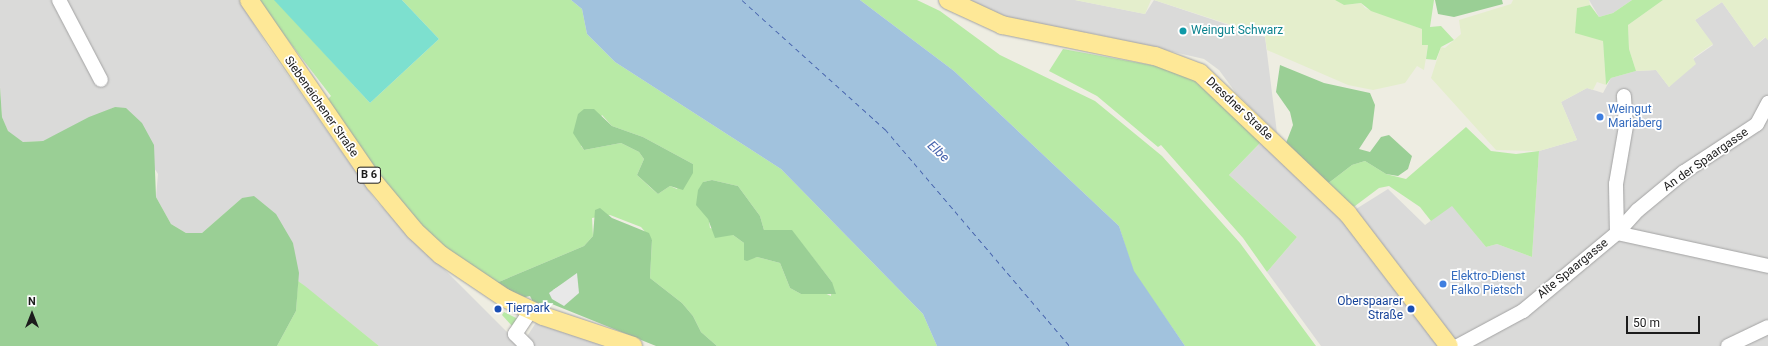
<!DOCTYPE html>
<html>
<head>
<meta charset="utf-8">
<style>
	body { margin:0 }
	#map { position:relative; width:1768px; height:346px; overflow:hidden; background:#eeede2; font-family:Roboto,sans-serif }
	div>[style] { position:absolute }
	[style*='--x'] { left:calc(var(--x)*1px); top:calc(var(--y)*1px); width:calc(var(--w)*1px); rotate:calc(var(--a)*1deg) }
	.residential>* { inset:0; background:#dadad9 }
	.farmland>* { inset:0; background:#e4eecc }
	.grass>* { inset:0; background:#b8eaa6 }
	.forest>* { inset:0; background:#9acf95 }
	.pitch>* { inset:0; background:#7de0cf }
	.parking>* { inset:0; background:#e8e8e8 }
	.water>* { inset:0; background:#a1c2dd }
	.ferry>* { height:1px; margin-top:-0.5px; transform-origin:0; background:repeating-linear-gradient(90deg,#4764ae 0 5px,transparent 0 9px) }
	.roads { filter:drop-shadow(0 0 1px #a3a3a3) drop-shadow(0 0 1px #a3a3a3) }
	.minor>* { height:14px; margin:-7px; padding:0 7px; transform-origin:7px; border-radius:7px; background:#fff }
	.major>* { height:18px; margin:-9px; padding:0 9px; transform-origin:9px; border-radius:9px; background:#fee897 }
	.dots>* { width:11px; height:11px; translate:-50% -50%; box-sizing:border-box; border:2px solid #fff; border-radius:50% }
	span { translate:-50% -50%; white-space:nowrap; text-align:center; line-height:1.15; -webkit-text-stroke:3.5px #fff; paint-order:stroke }
	.shield-label span { padding:1px 3px; background:#fff; border:1px solid; border-radius:3px; -webkit-text-stroke-width:0 }
	.shield-label { font-size:11px; color:#1c1c1c; font-weight:700 }
	.culture-label { font-size:12px; color:#0d838f }
	.left { translate:0 -50%; text-align:left }
	.street-label { font-size:12px; color:#1c1c1c }
	.shop-label { font-size:12px; color:#366cbe }
	.transit-label { font-size:12px; color:#164399 }
	.right { translate:-100% -50%; text-align:right }
	.water-label { font-size:13px; color:#4764ae; font-style:italic }
	.north { position:absolute; left:12px; top:294px; width:40px; height:40px; -webkit-text-stroke:3px #fff; paint-order:stroke; rotate:0deg; font-size:11px; font-weight:700; line-height:16px; text-align:center; color:#1c1c1c }
	.north::after { content:''; display:block; margin:auto; width:14px; height:18px; background:#1c1c1c; clip-path:polygon(50% 0,100% 100%,50% 72%,0 100%) }
	.scale { position:absolute; left:1626px; top:316px; width:74px; height:18px; box-sizing:border-box; border:2px solid #1c1c1c; border-top:0; padding-left:5px; font-size:12px; line-height:14px; white-space:nowrap; color:#1c1c1c; -webkit-text-stroke:3px #fff; paint-order:stroke }
</style>
</head>
<body>
<div id="map">
	<div class="residential">
		<div style="clip-path:polygon(0 0,239px 0,268px 47px,376px 201px,521px 346px,379px 346px,298px 281px,293px 243px,242px 198px,202px 233px,186px 233px,171px 224px,156px 197px,158px 174px,115px 107px,43px 141px,23px 142px,8px 132px,2px 117px,0 87px)"></div>
		<div style="clip-path:polygon(966px 0,1075px 0,1145px 14px,1154px 0,1265px 37px,1277px 133px,1236px 93px,1219px 70px,1204px 59px,1095px 34px,1033px 26px,1005px 19px)"></div>
		<div style="clip-path:polygon(1589px 0,1632px 0,1613px 13px,1599px 17px)"></div>
		<div style="clip-path:polygon(1722px 2px,1754px 47px,1766px 37px,1768px 40px,1768px 346px,1321px 346px,1267px 272px,1297px 237px,1229px 175px,1268px 135px,1348px 214px,1388px 189px,1425px 225px,1452px 205px,1486px 247px,1497px 244px,1532px 257px,1539px 151px,1577px 140px,1561px 102px,1587px 88px,1603px 93px,1611px 78px,1636px 71px,1656px 70px,1669px 87px,1693px 59px,1713px 45px,1695px 20px)"></div>
		<div style="clip-path:polygon(537px 321px,612px 346px,534px 346px,526px 338px)"></div>
	</div>
	<div class="farmland">
		<div style="clip-path:polygon(1075px 0,1151px 0,1145px 14px)"></div>
		<div style="clip-path:polygon(1154px 0,1335px 0,1344px 5px,1361px 3px,1365px 8px,1422px 29px,1422px 44px,1428px 45px,1424px 70px,1417px 66px,1405px 83px,1373px 90px,1348px 85px,1267px 50px,1265px 36px)"></div>
		<div style="clip-path:polygon(1513px 0,1589px 0,1590px 5px,1577px 8px,1603px 41px,1606px 85px,1597px 82px,1593px 90px,1587px 88px,1561px 102px,1577px 140px,1539px 151px,1496px 150px,1431px 78px,1441px 47px,1445px 48px,1461px 34px,1459px 20px,1511px 4px)"></div>
		<div style="clip-path:polygon(1663px 0,1768px 0,1768px 40px,1765px 37px,1754px 47px,1722px 2px,1695px 20px,1713px 44px,1693px 58px,1696px 64px,1669px 87px,1656px 70px,1636px 71px,1629px 49px,1628px 25px)"></div>
	</div>
	<div class="grass">
		<div style="clip-path:polygon(evenodd,257px 0,275px 0,370px 103px,439px 39px,402px 0,571px 0,582px 9px,587px 34px,615px 62px,781px 169px,923px 314px,937px 346px,717px 346px,701px 332px,693px 316px,682px 303px,650px 278px,652px 240px,641px 227px,610px 215px,592px 218px,593px 236px,584px 246px,494px 284px,465px 266px,406px 211px,324px 103px,331px 96px,257px 0,602px 115px,612px 126px,643px 137px,693px 164px,677px 189px,670px 186px,658px 194px,651px 188px,637px 175px,644px 159px,639px 152px,621px 143px,584px 150px,581px 146px,602px 115px,257px 0,712px 180px,738px 186px,760px 216px,764px 230px,792px 231px,832px 282px,831px 296px,822px 292px,801px 294px,790px 288px,780px 263px,757px 257px,744px 260px,744px 243px,733px 235px,710px 228px,703px 182px,712px 180px)"></div>
		<div style="clip-path:polygon(860px 0,917px 0,940px 11px,1000px 55px,1095px 101px,1162px 156px,1240px 243px,1316px 346px,1185px 346px,1133px 271px,1119px 226px,954px 71px)"></div>
		<div style="clip-path:polygon(1335px 0,1434px 0,1430px 27px,1441px 26px,1454px 40px,1441px 47px,1436px 60px,1426px 59px,1428px 45px,1422px 45px,1422px 29px,1371px 11px,1361px 3px,1344px 5px)"></div>
		<div style="clip-path:polygon(1632px 0,1663px 0,1628px 25px,1629px 49px,1636px 71px,1611px 78px,1606px 85px,1603px 41px,1575px 33px,1577px 8px,1590px 5px,1599px 17px,1613px 13px)"></div>
		<div style="clip-path:polygon(1063px 49px,1167px 68px,1194px 80px,1261px 142px,1229px 175px,1297px 237px,1267px 272px,1243px 238px,1161px 145px,1158px 147px,1097px 96px,1049px 71px)"></div>
		<div style="clip-path:polygon(1466px 127px,1491px 151px,1516px 154px,1539px 151px,1532px 257px,1497px 244px,1486px 247px,1452px 206px,1431px 221px,1420px 207px,1389px 186px,1379px 188px,1351px 209px,1326px 185px,1352px 165px,1365px 161px,1386px 174px,1406px 179px)"></div>
		<div style="clip-path:polygon(298px 281px,305px 286px,379px 346px,277px 346px,296px 311px)"></div>
		<div style="clip-path:polygon(504px 312px,518px 319px,512px 326px,502px 315px)"></div>
	</div>
	<div class="forest">
		<div style="clip-path:polygon(1435px 0,1502px 0,1503px 4px,1454px 17px,1438px 14px)"></div>
		<div style="clip-path:polygon(1280px 65px,1324px 83px,1370px 93px,1375px 105px,1372px 129px,1359px 149px,1370px 152px,1381px 137px,1389px 135px,1412px 156px,1408px 169px,1398px 176px,1386px 174px,1365px 161px,1352px 165px,1326px 185px,1286px 143px,1293px 125px,1290px 112px,1276px 92px)"></div>
		<div style="clip-path:polygon(0 87px,2px 117px,8px 131px,23px 142px,43px 141px,89px 117px,115px 107px,126px 108px,142px 123px,154px 145px,156px 197px,171px 224px,186px 233px,202px 233px,242px 198px,254px 196px,276px 214px,293px 243px,299px 273px,296px 311px,277px 346px,0 346px)"></div>
		<div style="clip-path:polygon(584px 109px,594px 109px,612px 126px,643px 137px,693px 164px,693px 173px,683px 190px,670px 186px,658px 194px,637px 175px,644px 159px,639px 152px,621px 143px,584px 150px,573px 133px,578px 114px)"></div>
		<div style="clip-path:polygon(712px 180px,738px 186px,760px 216px,764px 230px,792px 230px,832px 282px,836px 294px,801px 294px,790px 288px,780px 263px,757px 257px,747px 261px,744px 260px,744px 243px,733px 235px,715px 238px,708px 219px,696px 205px,698px 190px,703px 182px)"></div>
		<div style="clip-path:polygon(evenodd,600px 208px,612px 218px,649px 233px,652px 240px,650px 278px,682px 303px,693px 316px,701px 332px,717px 346px,656px 346px,547px 302px,534px 304px,530px 296px,521px 298px,494px 284px,584px 246px,593px 236px,595px 210px,600px 208px,574px 277px,552px 299px,553px 290px,574px 277px)"></div>
	</div>
	<div class="pitch">
		<div style="clip-path:polygon(274px 0,402px 0,439px 39px,370px 103px)"></div>
	</div>
	<div class="parking">
		<div style="clip-path:polygon(577px 273px,579px 293px,564px 306px,552px 299px,549px 293px)"></div>
	</div>
	<div class="water">
		<div style="clip-path:polygon(571px 0,860px 0,954px 71px,1119px 226px,1134px 271px,1185px 346px,937px 346px,923px 314px,781px 169px,615px 62px,587px 34px,582px 9px)"></div>
	</div>
	<div class="ferry">
		<div style="--x:742;--y:0;--w:193;--a:42.1"></div>
		<div style="--x:885;--y:129;--w:285;--a:49.6"></div>
	</div>
	<div class="roads">
		<div class="minor">
			<div style="--x:59;--y:0;--w:90;--a:62.3"></div>
			<div style="--x:1617;--y:233;--w:31;--a:-48"></div>
			<div style="--x:1638;--y:210;--w:60;--a:-39.6"></div>
			<div style="--x:1684;--y:172;--w:87;--a:-33.3"></div>
			<div style="--x:1757;--y:124;--w:24;--a:-62"></div>
			<div style="--x:1617;--y:233;--w:49;--a:-91.2"></div>
			<div style="--x:1616;--y:184;--w:59;--a:-80.2"></div>
			<div style="--x:1626;--y:126;--w:30;--a:-94"></div>
			<div style="--x:527;--y:346;--w:17;--a:-135"></div>
			<div style="--x:515;--y:334;--w:29;--a:-56"></div>
			<div style="--x:1458;--y:346;--w:74;--a:-28.3"></div>
			<div style="--x:1523;--y:311;--w:122;--a:-39.7"></div>
			<div style="--x:1617;--y:233;--w:155;--a:12.3"></div>
			<div style="--x:1728;--y:346;--w:44;--a:-25.4"></div>
		</div>
		<div class="major">
			<div style="--x:249;--y:0;--w:222;--a:55.5"></div>
			<div style="--x:375;--y:183;--w:62;--a:50.2"></div>
			<div style="--x:415;--y:231;--w:35;--a:43"></div>
			<div style="--x:441;--y:255;--w:77;--a:33.9"></div>
			<div style="--x:505;--y:298;--w:42;--a:25.3"></div>
			<div style="--x:543;--y:316;--w:95;--a:18.4"></div>
			<div style="--x:948;--y:0;--w:60;--a:24.8"></div>
			<div style="--x:1002;--y:25;--w:156;--a:11.5"></div>
			<div style="--x:1155;--y:56;--w:48;--a:20.7"></div>
			<div style="--x:1200;--y:73;--w:204;--a:43.6"></div>
			<div style="--x:1348;--y:214;--w:166;--a:52.6"></div>
		</div>
	</div>
	<div class="dots">
		<div style="left:1183px;top:31px;background:#0f9aa8"></div>
		<div style="left:1600px;top:117px;background:#3f7fe0"></div>
		<div style="left:1443px;top:284px;background:#3f7fe0"></div>
		<div style="left:498px;top:309px;background:#1a4fb4"></div>
		<div style="left:1411px;top:309px;background:#1a4fb4"></div>
	</div>
	<div class="shield-label">
		<span style="left:369px;top:175px">B 6</span>
	</div>
	<div class="culture-label">
		<span class="left" style="left:1191px;top:31px">Weingut Schwarz</span>
	</div>
	<div class="street-label">
		<span style="left:321px;top:107px;rotate:55deg">Siebeneichener Straße</span>
		<span style="left:1239px;top:109px;rotate:43deg">Dresdner Straße</span>
		<span style="left:1706px;top:160px;rotate:-35deg">An der Spaargasse</span>
		<span style="left:1573px;top:269px;rotate:-39deg">Alte Spaargasse</span>
	</div>
	<div class="shop-label">
		<span class="left" style="left:1608px;top:117px">Weingut<br>Mariaberg</span>
		<span class="left" style="left:1451px;top:284px">Elektro-Dienst<br>Falko Pietsch</span>
	</div>
	<div class="transit-label">
		<span class="right" style="left:1403px;top:309px">Oberspaarer<br>Straße</span>
		<span class="left" style="left:506px;top:309px">Tierpark</span>
	</div>
	<div class="water-label">
		<span style="left:938px;top:152px;rotate:43deg">Elbe</span>
	</div>
	<div class="north">N</div>
	<div class="scale">50 m</div>
</div>
</body>
</html>
